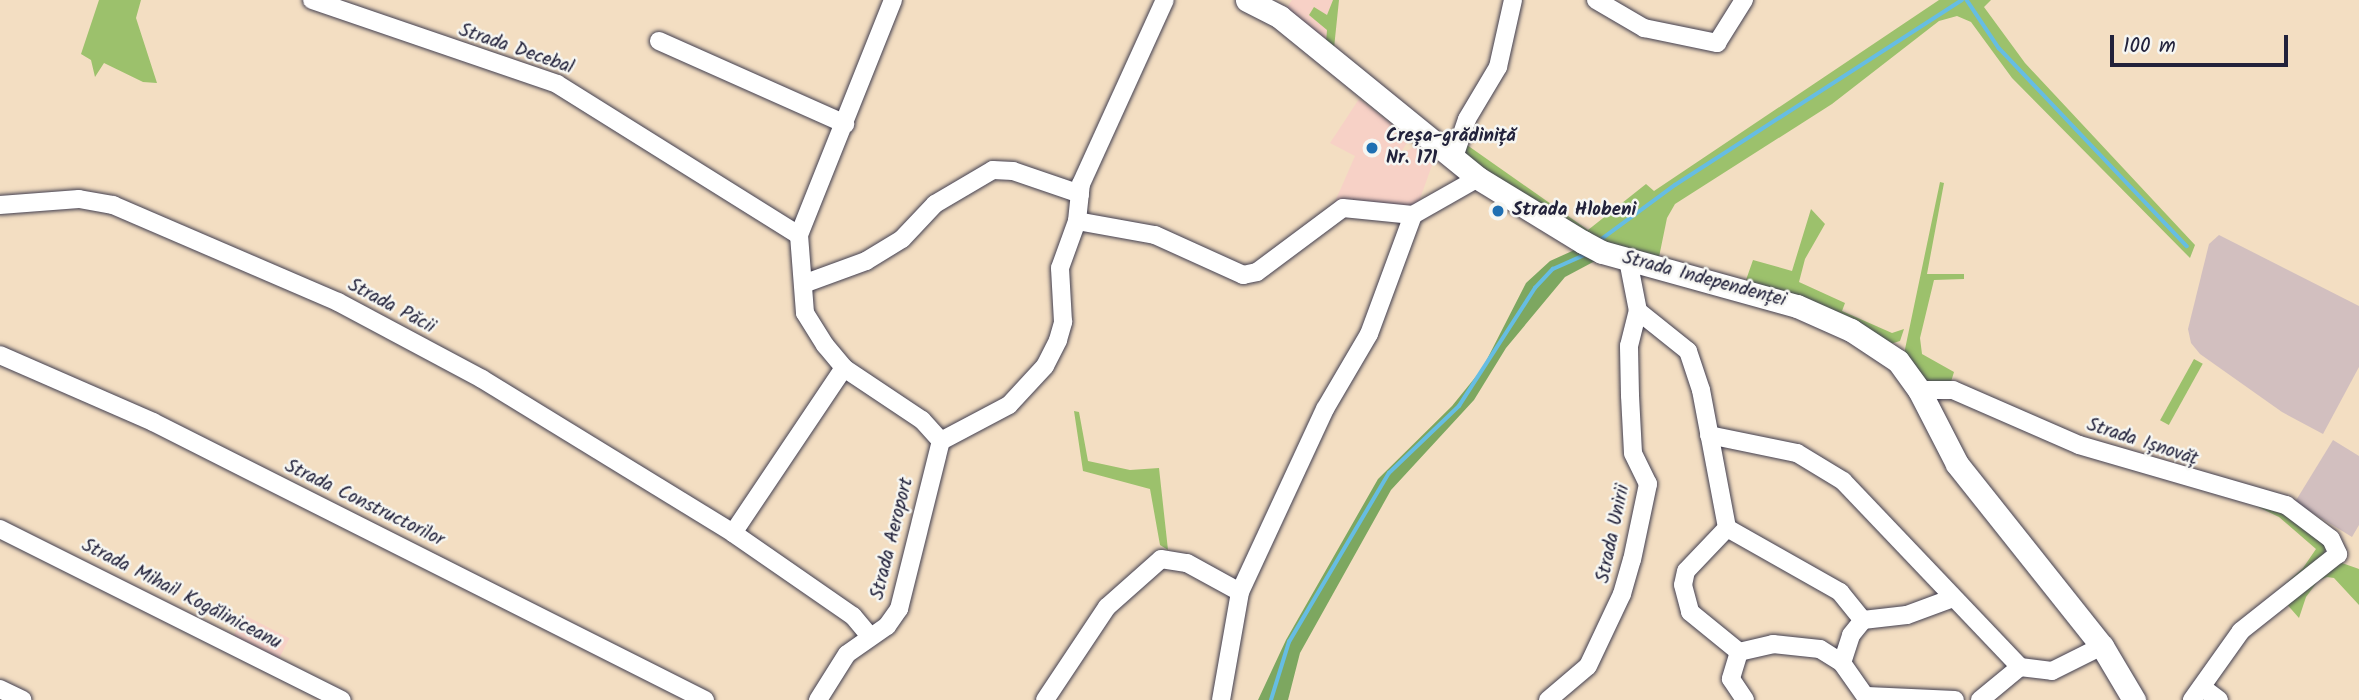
<!DOCTYPE html>
<html>
<head>
<meta charset="utf-8">
<style>
	body { margin:0 }
	#map { position:relative; width:2359px; height:700px; overflow:hidden; background:#f3dec2; font-family:Kalam,sans-serif }
	div>[style] { position:absolute }
	[style*='--x'] { left:calc(var(--x)*1px); top:calc(var(--y)*1px); width:calc(var(--w)*1px); rotate:calc(var(--a)*1deg) }
	.built>* { inset:0; background:#f7d1c6; transform-origin:0 0 }
	.industrial>* { inset:0; background:#d2bfbf }
	.green>* { inset:0; background:#9cc16c; transform-origin:0 0 }
	.forest>* { inset:0; background:#7da760 }
	.stream>* { height:3.5px; margin:-1.75px; padding:0 1.75px; transform-origin:1.75px; border-radius:1.75px; background:#66bde3 }
	.roads { filter:drop-shadow(0 0 2px #413e4f) drop-shadow(0 0 2px #413e4f) }
	.minor>* { height:18px; margin:-9px; padding:0 9px; transform-origin:9px; border-radius:9px; background:#fff }
	.major>* { height:23px; margin:-11.5px; padding:0 11.5px; transform-origin:11.5px; border-radius:11.5px; background:#fff }
	.dots>* { width:19px; height:19px; translate:-50% -50%; box-sizing:border-box; border:4px solid #f6f6f2; border-radius:50% }
	span { translate:-50% -50%; white-space:nowrap; text-align:center; line-height:1.15; -webkit-text-stroke:5px #f6f6f2; paint-order:stroke }
	.street-label { font-size:19px; color:#22223b }
	.poi-label { font-size:19px; color:#22223b; font-weight:700 }
	.left { translate:0 -50%; text-align:left }
	.scale { position:absolute; left:2110px; top:35px; width:178px; height:32px; box-sizing:border-box; border:4px solid #22223b; border-top:0; padding-left:9px; font-size:21px; line-height:24px; white-space:nowrap; color:#22223b; -webkit-text-stroke:5px #f6f6f2; paint-order:stroke }
</style>
</head>
<body>
<div id="map">
	<div class="built">
		<div style="clip-path:polygon(1292px 0,1339px 0,1334px 48px,1286px 9px)"></div>
		<div style="clip-path:polygon(1359px 99px,1410px 138px,1399px 155px,1419px 144px,1435px 157px,1417px 207px,1334px 204px,1355px 156px,1330px 143px)"></div>
		<div style="left:244px;top:615px;width:51px;height:23px;rotate:27deg"></div>
	</div>
	<div class="industrial">
		<div style="clip-path:polygon(2219px 235px,2359px 306px,2359px 367px,2323px 434px,2282px 412px,2200px 354px,2191px 343px,2188px 329px,2209px 244px)"></div>
		<div style="clip-path:polygon(2333px 440px,2359px 456px,2359px 525px,2352px 537px,2295px 502px)"></div>
	</div>
	<div class="green">
		<div style="clip-path:polygon(99px 0,141px 0,136px 18px,157px 83px,143px 82px,104px 63px,95px 77px,91px 60px,81px 54px)"></div>
		<div style="clip-path:polygon(1333px 0,1339px 0,1334px 48px,1326px 42px,1327px 30px,1309px 15px,1314px 7px,1327px 15px)"></div>
		<div style="clip-path:polygon(1939px 0,1991px 0,1984px 7px,2025px 63px,2195px 245px,2190px 258px,2012px 78px,1971px 22px,1957px 16px,1939px 21px,1832px 104px,1675px 204px,1667px 218px,1658px 262px,1589px 237px,1464px 155px,1467px 145px,1588px 230px,1646px 184px,1654px 191px)"></div>
		<div style="clip-path:polygon(1940px 182px,1944px 183px,1927px 274px,1964px 274px,1964px 279px,1934px 280px,1920px 338px,1922px 354px,1954px 372px,1950px 385px,1919px 380px,1904px 354px)"></div>
		<div style="clip-path:polygon(1811px 209px,1825px 224px,1805px 259px,1799px 282px,1845px 303px,1842px 311px,1892px 333px,1904px 329px,1900px 341px,1887px 345px,1746px 280px,1753px 260px,1792px 271px)"></div>
		<div style="left:2194px;top:359px;width:10px;height:70px;rotate:29deg"></div>
		<div style="clip-path:polygon(1074px 411px,1079px 412px,1088px 461px,1130px 470px,1159px 468px,1168px 550px,1160px 545px,1150px 489px,1083px 471px)"></div>
		<div style="clip-path:polygon(2231px 494px,2277px 505px,2326px 544px,2324px 555px,2266px 601px,2303px 568px,2316px 549px,2279px 517px)"></div>
		<div style="clip-path:polygon(2342px 563px,2359px 569px,2359px 605px,2334px 578px,2327px 577px,2318px 581px,2306px 597px,2299px 618px,2284px 601px)"></div>
	</div>
	<div class="forest">
		<div style="clip-path:polygon(1581px 247px,1595px 261px,1565px 277px,1506px 348px,1474px 400px,1391px 490px,1300px 653px,1288px 700px,1258px 700px,1286px 640px,1378px 479px,1452px 406px,1482px 369px,1526px 283px,1550px 261px)"></div>
	</div>
	<div class="stream">
		<div style="--x:1967;--y:0;--w:58;--a:56.3"></div>
		<div style="--x:1999;--y:48;--w:273;--a:46.5"></div>
		<div style="--x:1599;--y:241;--w:94;--a:-36.4"></div>
		<div style="--x:1675;--y:185;--w:341;--a:-32.8"></div>
		<div style="--x:1271;--y:700;--w:61;--a:-72.8"></div>
		<div style="--x:1289;--y:642;--w:196;--a:-59.4"></div>
		<div style="--x:1389;--y:473;--w:97;--a:-43.7"></div>
		<div style="--x:1459;--y:406;--w:140;--a:-57.2"></div>
		<div style="--x:1535;--y:288;--w:26;--a:-47"></div>
		<div style="--x:1553;--y:269;--w:36;--a:-24"></div>
	</div>
	<div class="roads">
		<div class="minor">
			<div style="--x:312;--y:0;--w:259;--a:18.9"></div>
			<div style="--x:557;--y:84;--w:285;--a:32"></div>
			<div style="--x:799;--y:235;--w:78;--a:85.6"></div>
			<div style="--x:805;--y:313;--w:38;--a:58"></div>
			<div style="--x:825;--y:345;--w:30;--a:50"></div>
			<div style="--x:844;--y:368;--w:94;--a:33.7"></div>
			<div style="--x:922;--y:420;--w:28;--a:48"></div>
			<div style="--x:1596;--y:0;--w:56;--a:30.3"></div>
			<div style="--x:1644;--y:28;--w:75;--a:11.6"></div>
			<div style="--x:1717;--y:43;--w:51;--a:-57.9"></div>
			<div style="--x:659;--y:41;--w:204;--a:24"></div>
			<div style="--x:1453;--y:160;--w:43;--a:-71.1"></div>
			<div style="--x:1467;--y:119;--w:61;--a:-59.2"></div>
			<div style="--x:1498;--y:67;--w:69;--a:-77.4"></div>
			<div style="--x:0;--y:205;--w:79;--a:-4.3"></div>
			<div style="--x:79;--y:199;--w:35;--a:10"></div>
			<div style="--x:113;--y:205;--w:245;--a:23.3"></div>
			<div style="--x:338;--y:302;--w:163;--a:28.1"></div>
			<div style="--x:482;--y:379;--w:294;--a:31.5"></div>
			<div style="--x:733;--y:533;--w:146;--a:34.7"></div>
			<div style="--x:853;--y:616;--w:26;--a:50"></div>
			<div style="--x:1077;--y:221;--w:79;--a:10.2"></div>
			<div style="--x:1155;--y:235;--w:97;--a:24.4"></div>
			<div style="--x:1243;--y:275;--w:14;--a:-12"></div>
			<div style="--x:1257;--y:272;--w:107;--a:-36.7"></div>
			<div style="--x:1343;--y:208;--w:70;--a:5.7"></div>
			<div style="--x:799;--y:235;--w:253;--a:-68.2"></div>
			<div style="--x:1628;--y:260;--w:52;--a:78.9"></div>
			<div style="--x:1638;--y:311;--w:64;--a:38.7"></div>
			<div style="--x:1688;--y:351;--w:41;--a:71.6"></div>
			<div style="--x:1701;--y:390;--w:140;--a:79.3"></div>
			<div style="--x:806;--y:283;--w:64;--a:-20.1"></div>
			<div style="--x:866;--y:261;--w:42;--a:-31.4"></div>
			<div style="--x:902;--y:239;--w:48;--a:-46.7"></div>
			<div style="--x:935;--y:204;--w:67;--a:-30.4"></div>
			<div style="--x:993;--y:170;--w:20;--a:3"></div>
			<div style="--x:1013;--y:171;--w:71;--a:18.9"></div>
			<div style="--x:0;--y:355;--w:167;--a:23.6"></div>
			<div style="--x:153;--y:422;--w:618;--a:26.73"></div>
			<div style="--x:1919;--y:390;--w:34;--a:0"></div>
			<div style="--x:1953;--y:390;--w:137;--a:23.6"></div>
			<div style="--x:2079;--y:445;--w:216;--a:16.2"></div>
			<div style="--x:2286;--y:505;--w:56;--a:37.1"></div>
			<div style="--x:2331;--y:539;--w:17;--a:65"></div>
			<div style="--x:2338;--y:554;--w:124;--a:141.6"></div>
			<div style="--x:2241;--y:631;--w:85;--a:125.4"></div>
			<div style="--x:1709;--y:435;--w:90;--a:11.6"></div>
			<div style="--x:1797;--y:453;--w:54;--a:31.3"></div>
			<div style="--x:1843;--y:481;--w:257;--a:46.4"></div>
			<div style="--x:1727;--y:528;--w:59;--a:133.6"></div>
			<div style="--x:1686;--y:571;--w:14;--a:102"></div>
			<div style="--x:1683;--y:585;--w:28;--a:75"></div>
			<div style="--x:1690;--y:612;--w:63;--a:39.2"></div>
			<div style="--x:1727;--y:528;--w:130;--a:29.5"></div>
			<div style="--x:1840;--y:592;--w:36;--a:51"></div>
			<div style="--x:0;--y:529;--w:382;--a:26.6"></div>
			<div style="--x:733;--y:533;--w:199;--a:-56.1"></div>
			<div style="--x:1739;--y:652;--w:35;--a:-13"></div>
			<div style="--x:1773;--y:644;--w:47;--a:6.1"></div>
			<div style="--x:1820;--y:649;--w:26;--a:32"></div>
			<div style="--x:1842;--y:663;--w:45;--a:54.9"></div>
			<div style="--x:1739;--y:652;--w:28;--a:107"></div>
			<div style="--x:1731;--y:679;--w:25;--a:56"></div>
			<div style="--x:1842;--y:663;--w:29;--a:-72"></div>
			<div style="--x:1851;--y:635;--w:19;--a:-51"></div>
			<div style="--x:1863;--y:620;--w:44;--a:-6.5"></div>
			<div style="--x:1907;--y:615;--w:49;--a:-20.3"></div>
			<div style="--x:2203;--y:688;--w:20;--a:37"></div>
			<div style="--x:0;--y:689;--w:25;--a:26"></div>
			<div style="--x:1867;--y:696;--w:88;--a:2.6"></div>
			<div style="--x:818;--y:700;--w:54;--a:-57.8"></div>
			<div style="--x:847;--y:654;--w:49;--a:-35"></div>
			<div style="--x:887;--y:626;--w:21;--a:-55"></div>
			<div style="--x:899;--y:609;--w:173;--a:-76"></div>
			<div style="--x:941;--y:441;--w:77;--a:-27.9"></div>
			<div style="--x:1009;--y:405;--w:53;--a:-47.3"></div>
			<div style="--x:1045;--y:366;--w:29;--a:-63"></div>
			<div style="--x:1058;--y:340;--w:19;--a:-74"></div>
			<div style="--x:1063;--y:322;--w:54;--a:-93.2"></div>
			<div style="--x:1060;--y:268;--w:50;--a:-70.1"></div>
			<div style="--x:1077;--y:221;--w:37;--a:-84"></div>
			<div style="--x:1081;--y:184;--w:202;--a:-65.5"></div>
			<div style="--x:1045;--y:700;--w:112;--a:-56.3"></div>
			<div style="--x:1107;--y:607;--w:72;--a:-41.6"></div>
			<div style="--x:1161;--y:559;--w:26;--a:9"></div>
			<div style="--x:1187;--y:563;--w:60;--a:28.7"></div>
			<div style="--x:1221;--y:700;--w:110;--a:-80"></div>
			<div style="--x:1240;--y:592;--w:202;--a:-65.1"></div>
			<div style="--x:1325;--y:409;--w:87;--a:-59.6"></div>
			<div style="--x:1369;--y:334;--w:127;--a:-69.7"></div>
			<div style="--x:1413;--y:215;--w:75;--a:-29.6"></div>
			<div style="--x:1548;--y:700;--w:52;--a:-40.4"></div>
			<div style="--x:1588;--y:666;--w:80;--a:-64.7"></div>
			<div style="--x:1622;--y:594;--w:35;--a:-74"></div>
			<div style="--x:1632;--y:560;--w:78;--a:-78.1"></div>
			<div style="--x:1648;--y:484;--w:34;--a:-116"></div>
			<div style="--x:1633;--y:453;--w:58;--a:-93"></div>
			<div style="--x:1630;--y:395;--w:49;--a:-91.2"></div>
			<div style="--x:1629;--y:346;--w:36;--a:-76"></div>
			<div style="--x:1980;--y:700;--w:52;--a:-39.5"></div>
			<div style="--x:2020;--y:667;--w:32;--a:7"></div>
			<div style="--x:2052;--y:671;--w:56;--a:-26.6"></div>
		</div>
		<div class="major">
			<div style="--x:1247;--y:0;--w:37;--a:27"></div>
			<div style="--x:1280;--y:17;--w:255;--a:39.1"></div>
			<div style="--x:1478;--y:178;--w:123;--a:31.4"></div>
			<div style="--x:1583;--y:242;--w:21;--a:28"></div>
			<div style="--x:1602;--y:252;--w:202;--a:15.5"></div>
			<div style="--x:1797;--y:306;--w:59;--a:24"></div>
			<div style="--x:1851;--y:330;--w:56;--a:33.4"></div>
			<div style="--x:1898;--y:361;--w:36;--a:54"></div>
			<div style="--x:1919;--y:390;--w:83;--a:62.8"></div>
			<div style="--x:1957;--y:464;--w:233;--a:51.5"></div>
			<div style="--x:2102;--y:646;--w:63;--a:59.3"></div>
		</div>
	</div>
	<div class="dots">
		<div style="left:1372px;top:148px;background:#1f6fb2"></div>
		<div style="left:1498px;top:211px;background:#1f6fb2"></div>
	</div>
	<div class="street-label">
		<span style="left:516px;top:50px;rotate:19deg">Strada Decebal</span>
		<span style="left:1704px;top:280px;rotate:15deg">Strada Independenței</span>
		<span style="left:391px;top:307px;rotate:28deg">Strada Păcii</span>
		<span style="left:2142px;top:443px;rotate:18deg">Strada Ișnovăț</span>
		<span style="left:364px;top:504px;rotate:26deg">Strada Constructorilor</span>
		<span style="left:1614px;top:534px;rotate:-78deg">Strada Unirii</span>
		<span style="left:893px;top:539px;rotate:-76deg">Strada Aeroport</span>
		<span style="left:181px;top:595px;rotate:27deg">Strada Mihail Kogăliniceanu</span>
	</div>
	<div class="poi-label">
		<span class="left" style="left:1386px;top:148px">Creșa-grădiniță<br>Nr. 171</span>
		<span class="left" style="left:1512px;top:211px">Strada Hlobeni</span>
	</div>
	<div class="scale">100 m</div>
</div>
</body>
</html>
